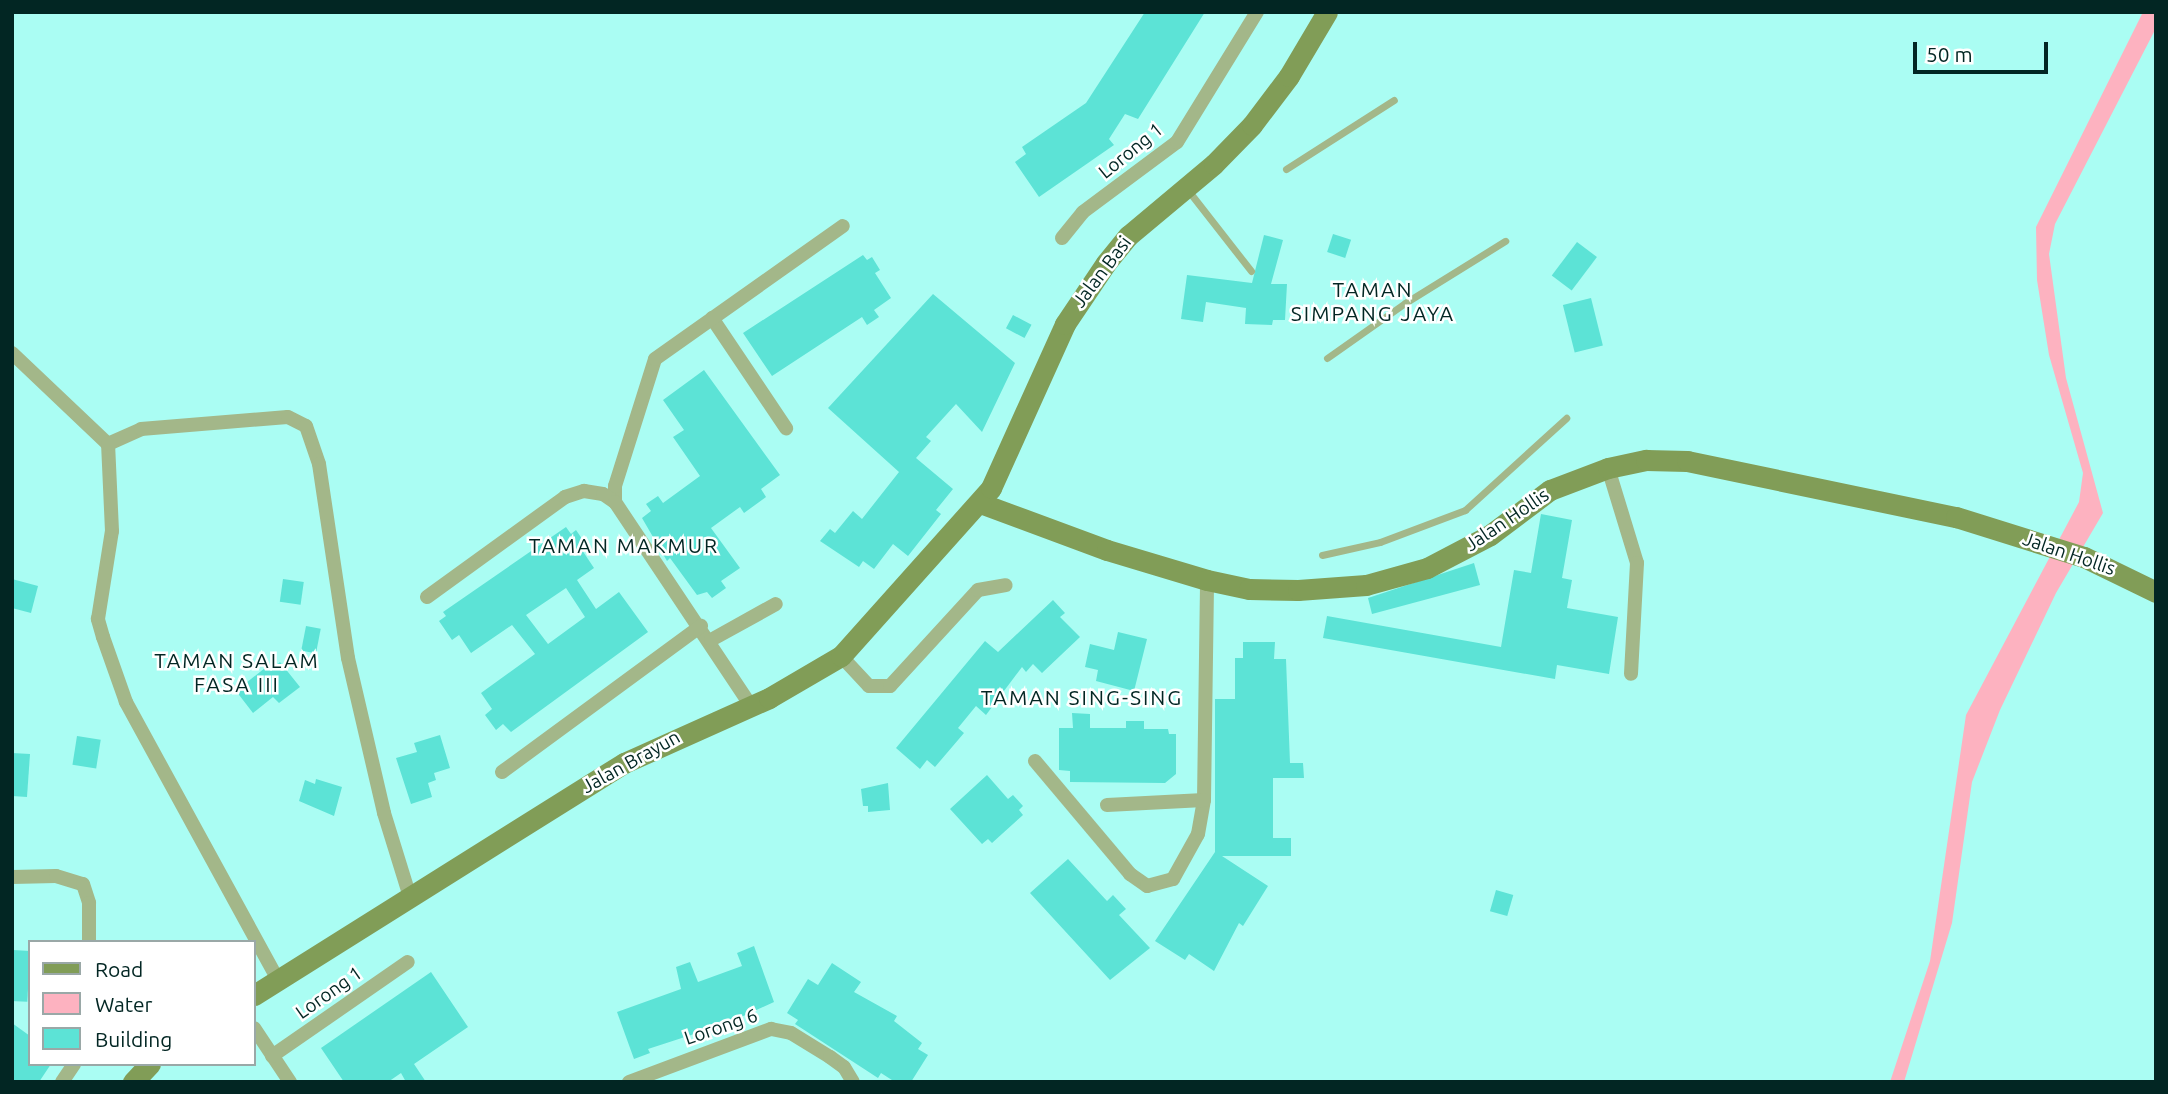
<!DOCTYPE html>
<html>
<head>
<meta charset="utf-8">
<style>
	body { margin:0 }
	#map { position:relative; width:2168px; height:1094px; overflow:hidden; background:#aafdf3; font-family:Ubuntu,sans-serif }
	div>[style] { position:absolute }
	[style*='--x'] { left:calc(var(--x)*1px); top:calc(var(--y)*1px); width:calc(var(--w)*1px); rotate:calc(var(--a)*1deg) }
	.water>* { inset:0; background:#fdb2c0 }
	.building>* { inset:0; background:#5ce3d6; transform-origin:0 0 }
	.lane>* { height:7px; margin:-3.5px; padding:0 3.5px; transform-origin:3.5px; border-radius:3.5px; background:#a3b789 }
	.street>* { height:14px; margin:-7px; padding:0 7px; transform-origin:7px; border-radius:7px; background:#a3b789 }
	.secondary>* { height:21px; margin:-10.5px; padding:0 10.5px; transform-origin:10.5px; border-radius:10.5px; background:#819d57 }
	span { translate:-50% -50%; white-space:nowrap; text-align:center; line-height:1.15; -webkit-text-stroke:5px #fff; paint-order:stroke }
	.street-label { font-size:19px; color:#022623 }
	.neighbourhood-label { font-size:21px; color:#022623; letter-spacing:2px }
	.frame { position:absolute; inset:0; border:14px solid #022623; pointer-events:none }
	.legend { position:absolute; left:28px; top:940px; width:228px; height:126px; box-sizing:border-box; background:#fff; border:2px solid #9aa8a7; margin:0; padding:9px 12px; list-style:none; font-size:21px; color:#022623 }
	.legend li { display:flex; align-items:center; gap:14px; height:35px }
	.legend b { width:35px; border:2px solid #9aa8a7 }
	.scale { position:absolute; left:1913px; top:42px; width:135px; height:32px; box-sizing:border-box; border:4px solid #022623; border-top:0; padding-left:9px; font-size:21px; line-height:24px; white-space:nowrap; color:#022623; -webkit-text-stroke:5px #fff; paint-order:stroke }
</style>
</head>
<body>
<div id="map">
	<div class="water">
		<div style="clip-path:polygon(2143px 12px,2156px 12px,2156px 28px,2055px 224px,2049px 254px,2066px 378px,2103px 513px,2056px 593px,2000px 710px,1972px 782px,1952px 923px,1904px 1082px,1890px 1082px,1930px 961px,1966px 715px,2079px 502px,2083px 473px,2049px 355px,2037px 280px,2036px 227px)"></div>
	</div>
	<div class="building">
		<div style="clip-path:polygon(1145px 12px,1205px 12px,1138px 119px,1125px 114px,1109px 139px,1114px 145px,1039px 197px,1015px 162px,1026px 154px,1022px 147px,1086px 103px)"></div>
		<div style="left:1333px;top:234px;width:19px;height:19px;rotate:18deg"></div>
		<div style="clip-path:polygon(1264px 235px,1283px 240px,1271px 284px,1287px 284px,1285px 320px,1273px 320px,1272px 325px,1245px 324px,1246px 308px,1206px 302px,1203px 322px,1181px 319px,1187px 275px,1252px 283px)"></div>
		<div style="left:1577px;top:242px;width:25px;height:42px;rotate:37deg"></div>
		<div style="clip-path:polygon(863px 255px,867px 260px,872px 257px,880px 270px,875px 273px,891px 298px,874px 310px,879px 317px,867px 325px,862px 317px,772px 376px,743px 333px)"></div>
		<div style="clip-path:polygon(933px 294px,1015px 363px,982px 432px,956px 404px,926px 437px,931px 441px,916px 458px,953px 489px,936px 510px,941px 514px,908px 556px,893px 544px,874px 569px,863px 561px,859px 567px,820px 541px,830px 529px,835px 533px,853px 511px,862px 519px,899px 472px,828px 408px)"></div>
		<div style="left:1591px;top:298px;width:49px;height:29px;rotate:76deg"></div>
		<div style="left:1013px;top:315px;width:21px;height:15px;rotate:28deg"></div>
		<div style="clip-path:polygon(704px 370px,780px 475px,761px 489px,766px 497px,744px 513px,740px 507px,711px 528px,740px 568px,721px 581px,726px 588px,712px 598px,707px 592px,697px 595px,670px 558px,667px 561px,642px 518px,651px 511px,646px 504px,658px 496px,663px 503px,700px 476px,673px 437px,684px 430px,663px 400px)"></div>
		<div style="clip-path:polygon(1541px 514px,1572px 520px,1562px 578px,1572px 580px,1567px 608px,1618px 617px,1609px 674px,1557px 665px,1555px 679px,1323px 638px,1327px 616px,1501px 647px,1514px 570px,1531px 573px)"></div>
		<div style="clip-path:polygon(evenodd,566px 527px,571px 534px,576px 530px,587px 546px,582px 550px,594px 568px,577px 580px,596px 609px,619px 592px,648px 632px,511px 732px,503px 724px,496px 730px,485px 715px,492px 709px,481px 693px,535px 654px,512px 625px,471px 653px,459px 635px,452px 640px,439px 621px,446px 616px,443px 612px,566px 527px,566px 588px,585px 617px,548px 644px,526px 615px,566px 588px)"></div>
		<div style="clip-path:polygon(1474px 563px,1480px 585px,1372px 614px,1368px 598px)"></div>
		<div style="clip-path:polygon(12px 579px,38px 586px,31px 613px,12px 608px)"></div>
		<div style="left:283px;top:579px;width:21px;height:23px;rotate:8deg"></div>
		<div style="clip-path:polygon(1053px 600px,1065px 613px,1060px 617px,1080px 637px,1042px 673px,1033px 664px,1026px 672px,1022px 667px,986px 715px,976px 706px,958px 728px,964px 733px,935px 767px,927px 760px,920px 769px,896px 748px,985px 641px,998px 652px)"></div>
		<div style="left:306px;top:626px;width:15px;height:25px;rotate:11deg"></div>
		<div style="clip-path:polygon(1118px 632px,1147px 639px,1134px 691px,1096px 681px,1098px 670px,1085px 667px,1090px 644px,1114px 650px)"></div>
		<div style="clip-path:polygon(1243px 642px,1275px 642px,1274px 659px,1286px 659px,1290px 763px,1303px 763px,1304px 778px,1273px 778px,1273px 838px,1291px 838px,1291px 856px,1222px 856px,1268px 886px,1243px 926px,1239px 923px,1214px 971px,1189px 954px,1185px 960px,1155px 941px,1215px 852px,1215px 699px,1235px 699px,1235px 658px,1243px 658px)"></div>
		<div style="clip-path:polygon(280px 662px,300px 687px,279px 703px,273px 697px,253px 713px,236px 691px,270px 664px,273px 668px)"></div>
		<div style="clip-path:polygon(1072px 713px,1090px 714px,1090px 728px,1126px 728px,1126px 721px,1144px 721px,1144px 729px,1168px 729px,1169px 734px,1176px 734px,1176px 774px,1165px 783px,1070px 782px,1070px 771px,1059px 770px,1059px 728px,1073px 728px)"></div>
		<div style="clip-path:polygon(440px 735px,450px 768px,434px 773px,436px 780px,428px 783px,432px 797px,411px 804px,396px 758px,417px 752px,414px 743px)"></div>
		<div style="left:77px;top:736px;width:24px;height:29px;rotate:9deg"></div>
		<div style="clip-path:polygon(12px 753px,30px 754px,27px 797px,12px 796px)"></div>
		<div style="clip-path:polygon(987px 775px,1008px 799px,1013px 795px,1023px 806px,1019px 810px,1023px 815px,992px 843px,988px 839px,982px 844px,950px 809px)"></div>
		<div style="clip-path:polygon(316px 779px,342px 787px,334px 816px,299px 801px,305px 780px,315px 784px)"></div>
		<div style="clip-path:polygon(888px 783px,890px 810px,868px 812px,868px 806px,863px 806px,861px 789px)"></div>
		<div style="clip-path:polygon(1068px 859px,1107px 901px,1113px 895px,1126px 909px,1119px 915px,1150px 948px,1110px 980px,1030px 893px)"></div>
		<div style="left:1496px;top:890px;width:18px;height:22px;rotate:16deg"></div>
		<div style="clip-path:polygon(754px 946px,774px 1002px,728px 1023px,648px 1049px,650px 1053px,634px 1059px,617px 1012px,681px 989px,676px 967px,690px 962px,698px 982px,742px 966px,737px 953px)"></div>
		<div style="left:13px;top:950px;width:17px;height:51px;rotate:3deg"></div>
		<div style="clip-path:polygon(832px 963px,861px 982px,854px 992px,897px 1016px,894px 1021px,922px 1043px,918px 1049px,928px 1055px,911px 1082px,895px 1082px,881px 1073px,878px 1078px,795px 1024px,798px 1020px,787px 1013px,808px 979px,818px 985px)"></div>
		<div style="clip-path:polygon(431px 972px,468px 1027px,414px 1064px,426px 1082px,406px 1082px,401px 1073px,388px 1082px,344px 1082px,321px 1048px)"></div>
		<div style="clip-path:polygon(12px 1023px,30px 1036px,30px 1064px,51px 1064px,39px 1082px,12px 1082px)"></div>
	</div>
	<div class="lane">
		<div style="--x:1286;--y:169;--w:128;--a:-32.6"></div>
		<div style="--x:1187;--y:189;--w:104;--a:52"></div>
		<div style="--x:1327;--y:358;--w:95;--a:-35.2"></div>
		<div style="--x:1405;--y:303;--w:118;--a:-31.8"></div>
		<div style="--x:1322;--y:555;--w:59;--a:-12.6"></div>
		<div style="--x:1380;--y:542;--w:91;--a:-20.6"></div>
		<div style="--x:1465;--y:510;--w:137;--a:-42.3"></div>
	</div>
	<div class="street">
		<div style="--x:1062;--y:238;--w:33;--a:-51"></div>
		<div style="--x:1083;--y:212;--w:117;--a:-36.7"></div>
		<div style="--x:1177;--y:142;--w:153;--a:-58.4"></div>
		<div style="--x:712;--y:318;--w:133;--a:56.1"></div>
		<div style="--x:12;--y:353;--w:132;--a:43.5"></div>
		<div style="--x:1608;--y:468;--w:99;--a:73"></div>
		<div style="--x:1637;--y:563;--w:111;--a:93.1"></div>
		<div style="--x:615;--y:502;--w:16;--a:-90"></div>
		<div style="--x:615;--y:486;--w:133;--a:-72.5"></div>
		<div style="--x:655;--y:359;--w:230;--a:-35.3"></div>
		<div style="--x:427;--y:597;--w:170;--a:-35.9"></div>
		<div style="--x:565;--y:497;--w:20;--a:-18"></div>
		<div style="--x:584;--y:491;--w:19;--a:9"></div>
		<div style="--x:603;--y:494;--w:14;--a:34"></div>
		<div style="--x:615;--y:502;--w:245;--a:56.3"></div>
		<div style="--x:711;--y:640;--w:74;--a:-29"></div>
		<div style="--x:841;--y:656;--w:41;--a:47"></div>
		<div style="--x:869;--y:686;--w:21;--a:0"></div>
		<div style="--x:890;--y:686;--w:130;--a:-47.5"></div>
		<div style="--x:978;--y:590;--w:28;--a:-10"></div>
		<div style="--x:1035;--y:761;--w:148;--a:49.9"></div>
		<div style="--x:1130;--y:874;--w:21;--a:35"></div>
		<div style="--x:1147;--y:886;--w:27;--a:-15"></div>
		<div style="--x:1173;--y:879;--w:51;--a:-60.9"></div>
		<div style="--x:1198;--y:834;--w:35;--a:-80"></div>
		<div style="--x:1204;--y:800;--w:220;--a:-89.2"></div>
		<div style="--x:502;--y:772;--w:247;--a:-36.3"></div>
		<div style="--x:1107;--y:805;--w:97;--a:-3"></div>
		<div style="--x:12;--y:877;--w:44;--a:-1.3"></div>
		<div style="--x:56;--y:876;--w:28;--a:17"></div>
		<div style="--x:83;--y:884;--w:20;--a:72"></div>
		<div style="--x:89;--y:903;--w:39;--a:90"></div>
		<div style="--x:277;--y:978;--w:315;--a:-118.7"></div>
		<div style="--x:126;--y:702;--w:69;--a:-109.5"></div>
		<div style="--x:103;--y:637;--w:19;--a:-106"></div>
		<div style="--x:98;--y:619;--w:89;--a:-81"></div>
		<div style="--x:112;--y:531;--w:87;--a:-92.6"></div>
		<div style="--x:108;--y:444;--w:36;--a:-24"></div>
		<div style="--x:141;--y:429;--w:147;--a:-4.7"></div>
		<div style="--x:288;--y:417;--w:20;--a:27"></div>
		<div style="--x:306;--y:426;--w:40;--a:71.1"></div>
		<div style="--x:319;--y:464;--w:196;--a:81.5"></div>
		<div style="--x:348;--y:658;--w:159;--a:76.9"></div>
		<div style="--x:384;--y:813;--w:85;--a:72.8"></div>
		<div style="--x:254;--y:1028;--w:65;--a:56.3"></div>
		<div style="--x:272;--y:1056;--w:165;--a:-34.7"></div>
		<div style="--x:62;--y:1082;--w:22;--a:-56"></div>
		<div style="--x:629;--y:1082;--w:152;--a:-20.5"></div>
		<div style="--x:771;--y:1029;--w:20;--a:11"></div>
		<div style="--x:791;--y:1033;--w:46;--a:31.6"></div>
		<div style="--x:830;--y:1057;--w:17;--a:36"></div>
		<div style="--x:844;--y:1067;--w:17;--a:59"></div>
	</div>
	<div class="secondary">
		<div style="--x:980;--y:503;--w:135;--a:20.3"></div>
		<div style="--x:1107;--y:550;--w:104;--a:16.7"></div>
		<div style="--x:1207;--y:580;--w:43;--a:12.1"></div>
		<div style="--x:1249;--y:589;--w:49;--a:1.2"></div>
		<div style="--x:1298;--y:590;--w:68;--a:-4.2"></div>
		<div style="--x:1366;--y:585;--w:63;--a:-15.6"></div>
		<div style="--x:1427;--y:568;--w:71;--a:-27.6"></div>
		<div style="--x:1490;--y:535;--w:75;--a:-36.9"></div>
		<div style="--x:1550;--y:490;--w:62;--a:-20.8"></div>
		<div style="--x:1608;--y:468;--w:39;--a:-12"></div>
		<div style="--x:1646;--y:460;--w:41;--a:1.4"></div>
		<div style="--x:1687;--y:461;--w:275;--a:11.8"></div>
		<div style="--x:1956;--y:517;--w:134;--a:17.4"></div>
		<div style="--x:2084;--y:557;--w:80;--a:25.9"></div>
		<div style="--x:254;--y:995;--w:437;--a:-32.1"></div>
		<div style="--x:624;--y:763;--w:159;--a:-24.1"></div>
		<div style="--x:769;--y:698;--w:83;--a:-30.3"></div>
		<div style="--x:841;--y:656;--w:225;--a:-48.2"></div>
		<div style="--x:991;--y:488;--w:180;--a:-65.7"></div>
		<div style="--x:1065;--y:324;--w:73;--a:-56.1"></div>
		<div style="--x:1106;--y:263;--w:35;--a:-51"></div>
		<div style="--x:1128;--y:236;--w:112;--a:-39.9"></div>
		<div style="--x:1214;--y:164;--w:54;--a:-45.7"></div>
		<div style="--x:1252;--y:125;--w:61;--a:-52.9"></div>
		<div style="--x:1289;--y:76;--w:74;--a:-59.3"></div>
		<div style="--x:133;--y:1082;--w:25;--a:-47"></div>
	</div>
	<div class="street-label">
		<span style="left:1131px;top:151px;rotate:-39deg">Lorong 1</span>
		<span style="left:1102px;top:272px;rotate:-53deg">Jalan Basi</span>
		<span style="left:1507px;top:520px;rotate:-34deg">Jalan Hollis</span>
		<span style="left:2069px;top:554px;rotate:19deg">Jalan Hollis</span>
		<span style="left:631px;top:762px;rotate:-29deg">Jalan Brayun</span>
		<span style="left:329px;top:993px;rotate:-35deg">Lorong 1</span>
		<span style="left:721px;top:1027px;rotate:-19deg">Lorong 6</span>
	</div>
	<div class="neighbourhood-label">
		<span style="left:1373px;top:301px">TAMAN<br>SIMPANG JAYA</span>
		<span style="left:624px;top:545px">TAMAN MAKMUR</span>
		<span style="left:237px;top:672px">TAMAN SALAM<br>FASA III</span>
		<span style="left:1082px;top:697px">TAMAN SING-SING</span>
	</div>
	<div class="frame"></div>
	<ul class="legend">
	<li><b style="height:9px;background:#819d57"></b>Road</li>
	<li><b style="height:19px;background:#fdb2c0"></b>Water</li>
	<li><b style="height:19px;background:#5ce3d6"></b>Building</li>
	</ul>
	<div class="scale">50 m</div>
</div>
</body>
</html>
